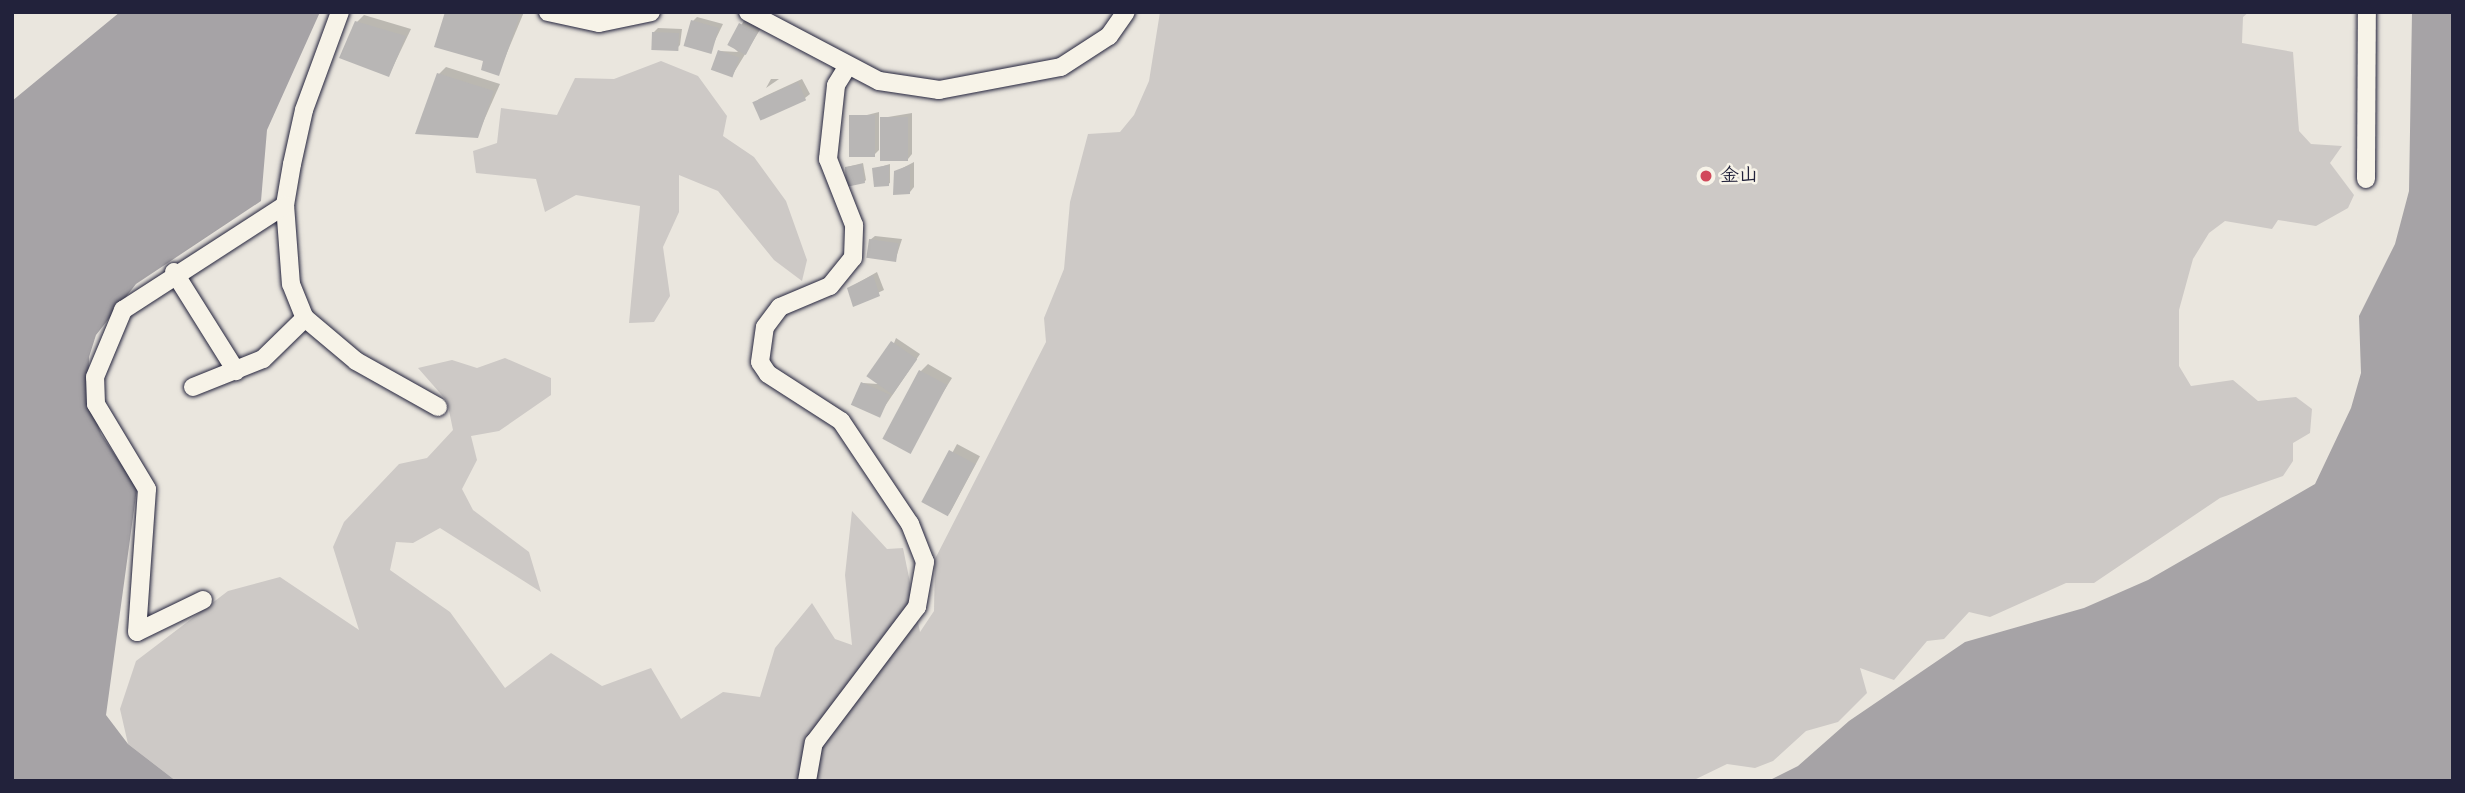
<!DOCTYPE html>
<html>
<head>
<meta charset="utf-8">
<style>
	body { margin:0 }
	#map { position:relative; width:2465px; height:793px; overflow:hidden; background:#eae6de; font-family:"Balsamiq Sans","Klee One",sans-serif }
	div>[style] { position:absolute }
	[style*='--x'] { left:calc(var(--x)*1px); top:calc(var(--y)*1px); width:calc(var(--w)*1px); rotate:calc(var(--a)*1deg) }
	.green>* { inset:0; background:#cdc9c6 }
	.water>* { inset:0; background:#a6a3a6 }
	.shadow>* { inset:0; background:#0003; transform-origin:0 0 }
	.building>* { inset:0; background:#b8b6b5; transform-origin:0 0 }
	.roads { filter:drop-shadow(0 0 2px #22223b) drop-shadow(0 0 2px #22223b) }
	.minor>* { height:18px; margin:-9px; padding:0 9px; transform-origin:9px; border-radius:9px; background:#f7f3e8 }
	.dots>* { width:19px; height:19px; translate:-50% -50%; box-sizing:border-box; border:4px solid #f7f3e8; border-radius:50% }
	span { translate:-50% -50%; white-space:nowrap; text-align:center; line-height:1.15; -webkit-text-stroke:5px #f7f3e8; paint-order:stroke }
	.poi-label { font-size:19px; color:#22223b; font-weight:700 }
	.left { translate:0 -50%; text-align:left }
	.frame { position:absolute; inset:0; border:14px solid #22223b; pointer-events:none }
</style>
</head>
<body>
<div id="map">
	<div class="green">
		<div style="clip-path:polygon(1160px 12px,2249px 12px,2243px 17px,2242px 43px,2293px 52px,2299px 131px,2311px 144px,2342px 146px,2330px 163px,2354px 195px,2348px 208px,2316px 226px,2278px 220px,2272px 229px,2225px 221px,2209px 233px,2193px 259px,2179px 310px,2179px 366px,2191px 386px,2233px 380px,2258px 401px,2296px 397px,2312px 409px,2310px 433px,2293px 443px,2293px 461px,2283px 476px,2220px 498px,2094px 583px,2066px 583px,1990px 617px,1969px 612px,1944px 639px,1927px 641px,1894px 680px,1860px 668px,1867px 693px,1838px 722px,1806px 731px,1773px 761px,1755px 768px,1727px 764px,1692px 781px,176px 781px,128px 744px,120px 709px,136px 661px,228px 591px,280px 577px,359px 630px,333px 547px,344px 522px,399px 464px,427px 458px,453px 430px,447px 401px,418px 368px,452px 360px,477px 368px,505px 358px,551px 378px,551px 395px,499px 431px,471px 436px,477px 460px,462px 489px,473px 510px,529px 552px,541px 592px,440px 528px,413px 543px,396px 542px,390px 570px,450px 612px,505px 688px,551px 653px,602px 686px,651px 668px,681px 719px,723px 692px,760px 697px,775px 648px,812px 603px,835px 639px,852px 645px,845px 575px,852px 511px,887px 549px,903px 548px,920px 632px,934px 611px,935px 559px,1046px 342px,1044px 318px,1064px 269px,1070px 202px,1088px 134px,1120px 132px,1134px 115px,1149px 81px)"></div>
		<div style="clip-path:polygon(661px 61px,698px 76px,727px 116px,723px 136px,754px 157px,786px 201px,807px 260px,802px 281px,774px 260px,718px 191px,679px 175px,679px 212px,663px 247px,670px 296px,654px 322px,629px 323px,640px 206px,576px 195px,545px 212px,536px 179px,476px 173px,473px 151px,497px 143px,501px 108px,557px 115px,575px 78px,614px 79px)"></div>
	</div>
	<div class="water">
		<div style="clip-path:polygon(120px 12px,320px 12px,267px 130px,261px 201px,136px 284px,96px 335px,89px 357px,88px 396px,101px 434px,137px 488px,106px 715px,128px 744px,176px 781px,12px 781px,12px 101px)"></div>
		<div style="clip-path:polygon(2412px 12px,2453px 12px,2453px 781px,1768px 781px,1798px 766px,1849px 721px,1965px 642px,2084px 608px,2148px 580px,2315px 484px,2351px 408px,2361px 373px,2359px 316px,2395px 244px,2409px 191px)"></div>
	</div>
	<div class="shadow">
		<div style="clip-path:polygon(446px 12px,524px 12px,498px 74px,485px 60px)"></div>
		<div style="clip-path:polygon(364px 15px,411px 29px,389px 75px,357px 22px)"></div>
		<div style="clip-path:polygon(697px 17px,723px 24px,710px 51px,693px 21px)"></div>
		<div style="clip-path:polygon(745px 19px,761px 28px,733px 74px,720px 51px,738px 52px,730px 44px)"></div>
		<div style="clip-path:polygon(658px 28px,682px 29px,680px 45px,676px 49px,653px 33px)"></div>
		<div style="clip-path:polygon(446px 67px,500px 84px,477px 136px,439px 74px)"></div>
		<div style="clip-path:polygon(771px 79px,779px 79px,766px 88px)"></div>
		<div style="clip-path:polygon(802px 79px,810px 94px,805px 98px,761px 117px,755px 103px,759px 99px)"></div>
		<div style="clip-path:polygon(879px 112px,879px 150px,874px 155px,851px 119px)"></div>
		<div style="clip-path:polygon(912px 113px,912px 154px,908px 159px,882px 118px)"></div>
		<div style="clip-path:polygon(914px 162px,914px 187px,910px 192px,895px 172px)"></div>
		<div style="clip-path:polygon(863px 163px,866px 180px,864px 182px,847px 167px)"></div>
		<div style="clip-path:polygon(890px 164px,890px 183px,888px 184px,873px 169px)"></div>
		<div style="clip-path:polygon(875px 236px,902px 239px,895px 261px,870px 240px)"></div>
		<div style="clip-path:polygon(877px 272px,884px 290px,854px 304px,849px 288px)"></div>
		<div style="clip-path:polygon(896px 338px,920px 354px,879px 415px,863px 383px,878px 384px)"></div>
		<div style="clip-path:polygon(928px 364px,952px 378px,907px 450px,921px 371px)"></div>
		<div style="left:957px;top:444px;width:26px;height:65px;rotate:28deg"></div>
	</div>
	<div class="building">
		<div style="clip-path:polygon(445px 12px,520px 15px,499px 76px,481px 70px,483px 61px,434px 47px)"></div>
		<div style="left:691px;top:20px;width:29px;height:27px;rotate:16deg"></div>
		<div style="clip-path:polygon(355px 21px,406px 36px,389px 77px,339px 58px)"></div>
		<div style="left:739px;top:23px;width:21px;height:25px;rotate:28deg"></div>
		<div style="left:652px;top:32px;width:27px;height:18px;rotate:2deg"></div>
		<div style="left:718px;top:50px;width:23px;height:21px;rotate:20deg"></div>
		<div style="clip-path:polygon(437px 73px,494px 91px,478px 138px,415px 134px)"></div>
		<div style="left:798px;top:82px;width:20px;height:50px;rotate:66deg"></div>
		<div style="left:875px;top:115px;width:42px;height:26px;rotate:90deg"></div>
		<div style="left:908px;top:117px;width:44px;height:28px;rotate:90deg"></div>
		<div style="clip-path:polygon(862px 164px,865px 183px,846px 187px,845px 167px)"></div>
		<div style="clip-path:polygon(889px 165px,889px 186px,874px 187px,872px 168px)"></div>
		<div style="clip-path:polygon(910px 165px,910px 194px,893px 195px,894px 171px)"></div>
		<div style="left:869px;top:239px;width:30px;height:19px;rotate:8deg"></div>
		<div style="clip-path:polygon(873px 275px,880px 296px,853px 307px,847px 288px)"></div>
		<div style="left:891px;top:341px;width:32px;height:43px;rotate:35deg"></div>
		<div style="left:919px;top:370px;width:32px;height:78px;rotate:28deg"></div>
		<div style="left:861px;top:382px;width:32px;height:25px;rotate:24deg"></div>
		<div style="left:949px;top:450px;width:30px;height:59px;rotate:28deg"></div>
	</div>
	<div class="roads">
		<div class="minor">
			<div style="--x:340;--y:12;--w:104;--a:110.2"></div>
			<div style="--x:304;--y:110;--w:55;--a:102.5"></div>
			<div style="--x:292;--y:164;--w:42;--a:99.7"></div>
			<div style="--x:285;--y:205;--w:79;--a:85.7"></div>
			<div style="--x:291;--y:284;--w:37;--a:68"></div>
			<div style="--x:305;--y:318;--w:67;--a:40.1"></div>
			<div style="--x:356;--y:361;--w:94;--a:29.3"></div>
			<div style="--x:548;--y:12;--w:52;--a:12.2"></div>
			<div style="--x:599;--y:23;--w:53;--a:-11.9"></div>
			<div style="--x:748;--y:12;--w:148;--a:27.8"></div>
			<div style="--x:879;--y:81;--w:61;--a:8.5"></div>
			<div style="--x:939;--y:90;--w:124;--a:-10.7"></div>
			<div style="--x:1061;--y:67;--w:57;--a:-32.9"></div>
			<div style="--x:1109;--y:36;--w:29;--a:-55"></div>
			<div style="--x:2366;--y:179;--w:167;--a:-89.7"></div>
			<div style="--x:174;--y:272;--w:117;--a:57.9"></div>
			<div style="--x:193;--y:387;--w:75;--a:-21.8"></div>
			<div style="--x:263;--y:359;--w:59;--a:-44.3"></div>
			<div style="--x:203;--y:600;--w:73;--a:154.1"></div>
			<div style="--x:137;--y:632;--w:143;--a:-86"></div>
			<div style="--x:147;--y:489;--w:99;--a:-121"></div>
			<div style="--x:96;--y:404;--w:27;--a:-92"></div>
			<div style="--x:95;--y:377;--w:73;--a:-67.3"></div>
			<div style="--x:123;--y:310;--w:193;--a:-32.9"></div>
			<div style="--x:807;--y:781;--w:39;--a:-80"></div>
			<div style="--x:814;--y:743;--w:171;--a:-52.9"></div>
			<div style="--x:917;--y:607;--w:46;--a:-79.9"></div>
			<div style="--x:925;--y:562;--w:41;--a:-111.5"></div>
			<div style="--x:910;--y:524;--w:124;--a:-123.8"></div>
			<div style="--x:841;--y:421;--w:87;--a:-147.2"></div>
			<div style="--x:768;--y:374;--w:14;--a:-124"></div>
			<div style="--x:760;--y:362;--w:35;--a:-82"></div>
			<div style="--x:765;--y:327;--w:25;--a:-53"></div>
			<div style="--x:780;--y:307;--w:54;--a:-22.8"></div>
			<div style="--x:830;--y:286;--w:36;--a:-51"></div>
			<div style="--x:853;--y:258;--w:33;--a:-88"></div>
			<div style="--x:854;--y:225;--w:71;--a:-111.5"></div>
			<div style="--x:828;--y:159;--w:74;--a:-83.8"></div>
			<div style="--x:836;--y:85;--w:22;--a:-58"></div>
		</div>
	</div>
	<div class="dots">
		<div style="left:1706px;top:176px;background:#d1495b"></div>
	</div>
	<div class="poi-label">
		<span class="left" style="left:1720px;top:176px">金山</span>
	</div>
	<div class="frame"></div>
</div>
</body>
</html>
